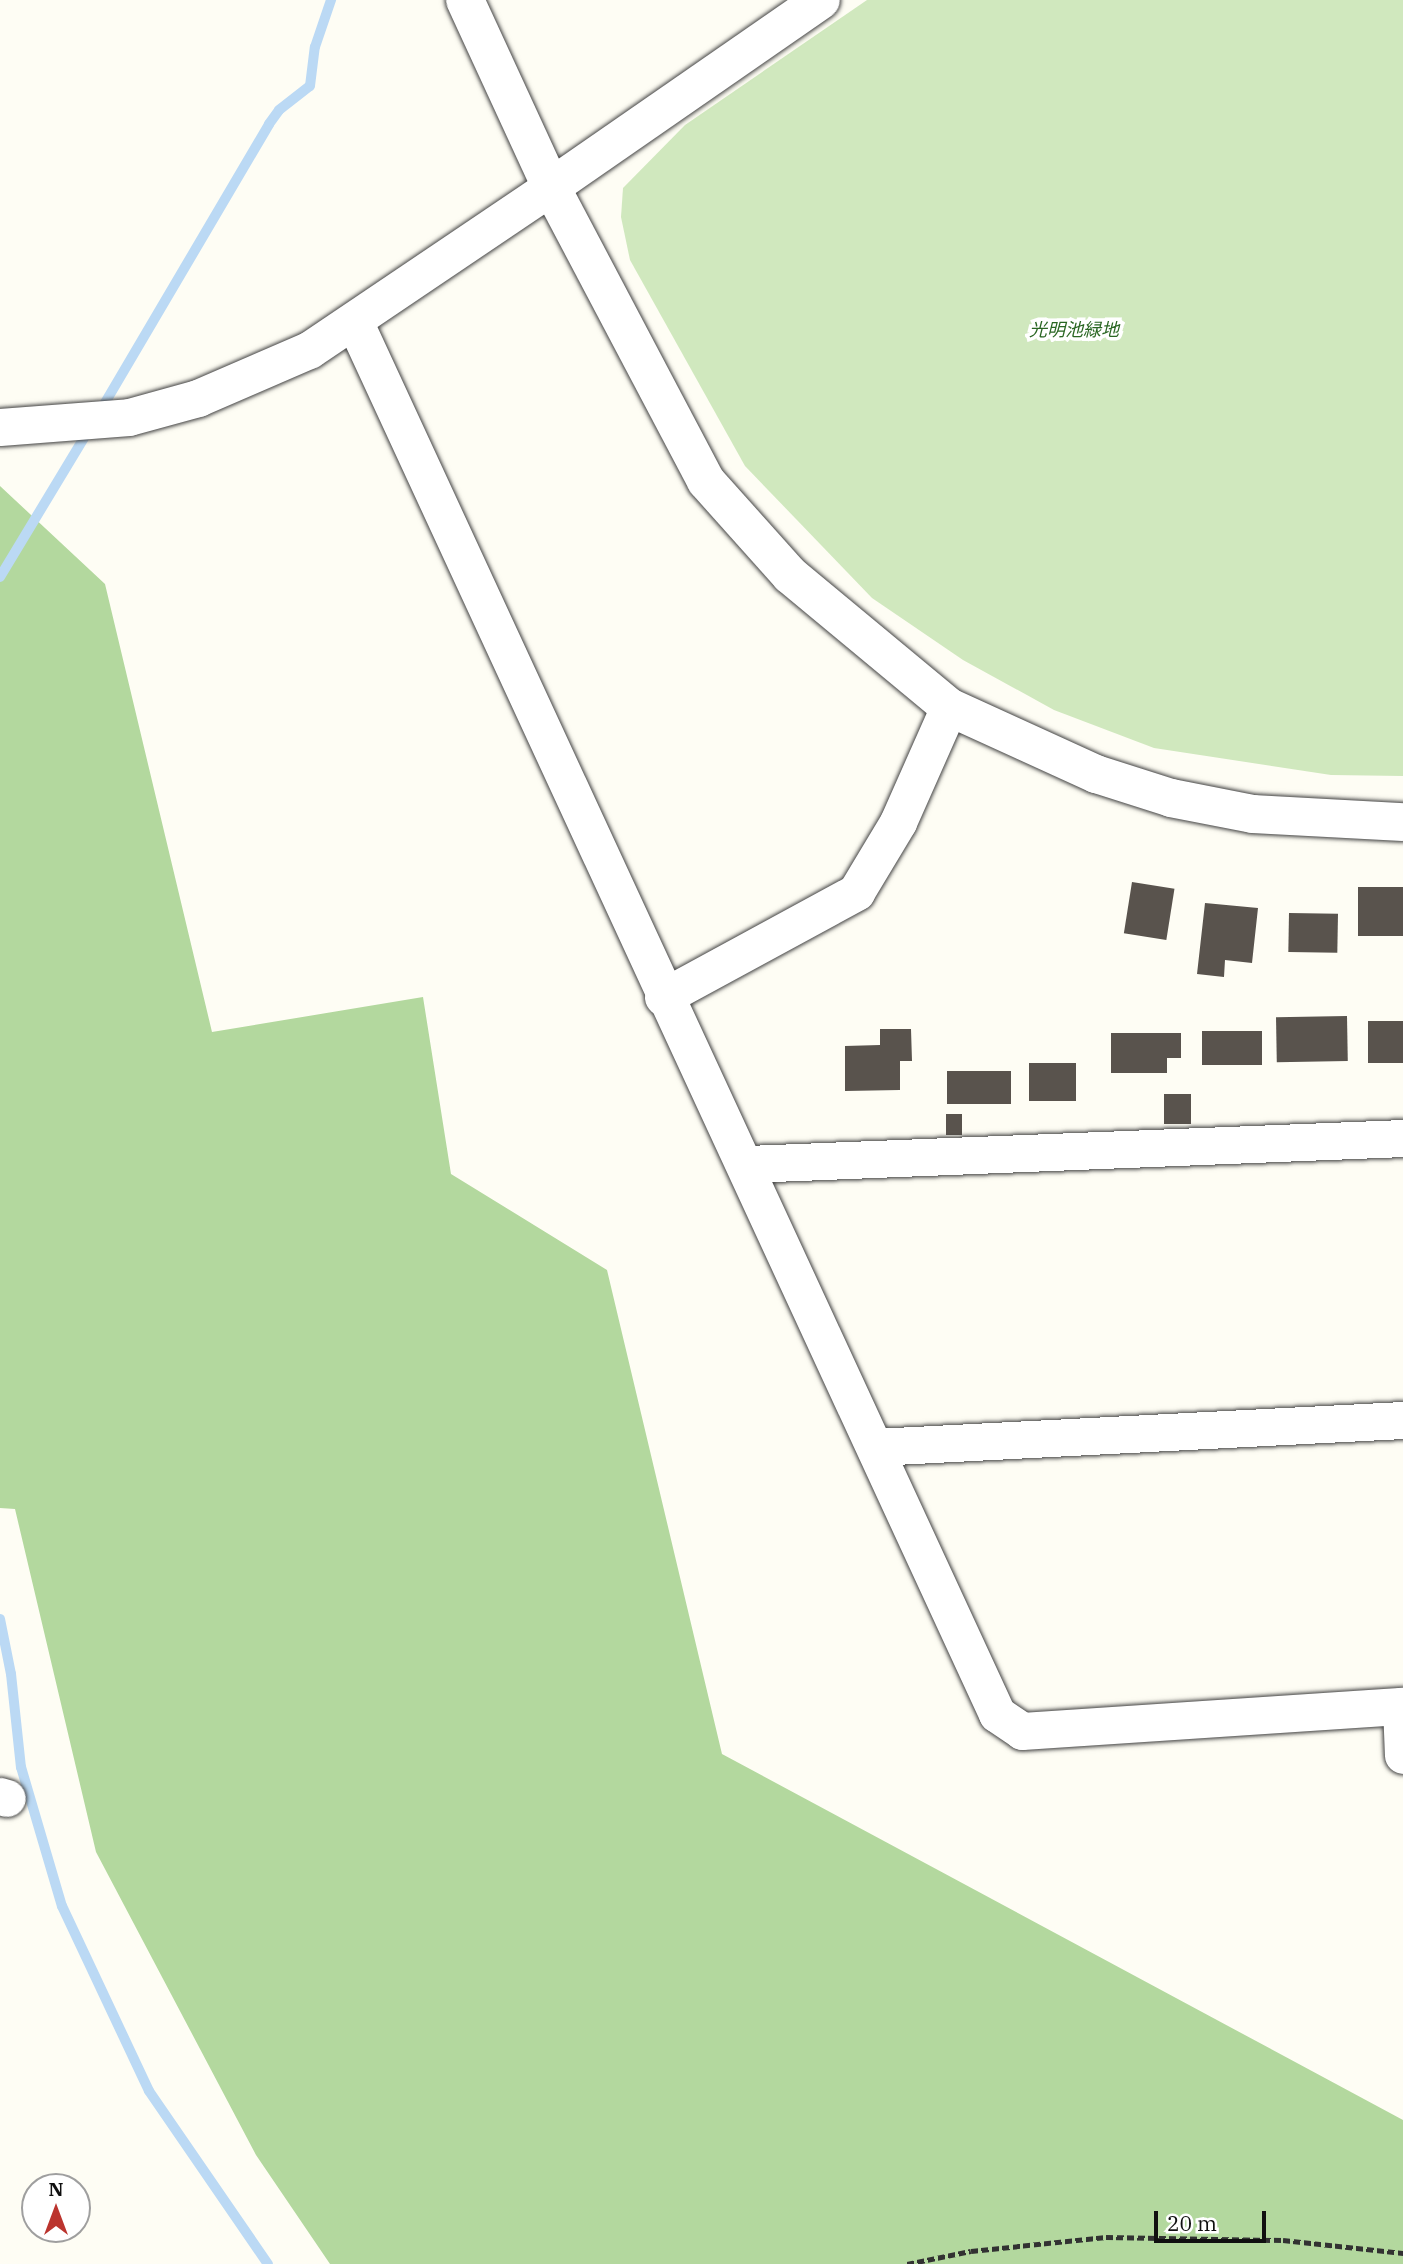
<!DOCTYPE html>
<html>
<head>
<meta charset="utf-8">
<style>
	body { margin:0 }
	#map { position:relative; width:1403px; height:2264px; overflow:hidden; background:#fefdf4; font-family:"IBM Plex Serif","Noto Sans JP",serif }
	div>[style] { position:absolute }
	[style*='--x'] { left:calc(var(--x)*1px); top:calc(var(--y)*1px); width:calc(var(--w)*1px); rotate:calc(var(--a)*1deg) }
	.green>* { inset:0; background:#d0e8be }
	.forest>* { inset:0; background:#b3d89e }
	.stream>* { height:10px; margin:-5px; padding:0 5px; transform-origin:5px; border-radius:5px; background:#bbd9f4 }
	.building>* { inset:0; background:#59534d; transform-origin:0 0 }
	.path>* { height:4.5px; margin-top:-2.25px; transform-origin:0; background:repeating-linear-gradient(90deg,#323232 0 7px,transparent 0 10.5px) }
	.roads { filter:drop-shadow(0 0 2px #434343) drop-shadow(0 0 2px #434343) }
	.minor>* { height:37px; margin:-18.5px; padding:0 18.5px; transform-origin:18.5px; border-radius:18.5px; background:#fff }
	.tertiary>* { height:38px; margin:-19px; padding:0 19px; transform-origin:19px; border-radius:19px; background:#fff }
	span { translate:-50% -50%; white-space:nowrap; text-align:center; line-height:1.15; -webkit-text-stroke:7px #fff; paint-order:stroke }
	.park-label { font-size:18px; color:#2a6623; font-style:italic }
	.north { position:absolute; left:21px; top:2173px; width:70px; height:70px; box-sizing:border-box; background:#fff; border:2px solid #9f9f9f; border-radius:50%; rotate:0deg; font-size:19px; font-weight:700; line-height:28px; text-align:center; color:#101010 }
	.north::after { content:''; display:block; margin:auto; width:24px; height:32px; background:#bb342e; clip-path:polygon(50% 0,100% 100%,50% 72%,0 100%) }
	.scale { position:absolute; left:1154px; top:2211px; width:112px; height:32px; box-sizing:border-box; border:4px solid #101010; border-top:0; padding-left:9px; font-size:21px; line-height:24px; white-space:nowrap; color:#101010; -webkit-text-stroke:5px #fff; paint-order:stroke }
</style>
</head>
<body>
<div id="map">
	<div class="green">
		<div style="clip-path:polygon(867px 0,1403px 0,1403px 776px,1331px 775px,1154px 748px,1054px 710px,963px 660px,872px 598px,745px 466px,630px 260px,621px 217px,623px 188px,685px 125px)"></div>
	</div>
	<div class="forest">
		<div style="clip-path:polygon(0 486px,105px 584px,212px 1032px,423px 997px,451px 1174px,607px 1270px,722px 1754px,1403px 2120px,1403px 2264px,330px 2264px,256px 2155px,96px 1852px,15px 1509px,0 1508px)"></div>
	</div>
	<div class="stream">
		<div style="--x:99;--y:413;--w:335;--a:-59.5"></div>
		<div style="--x:269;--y:124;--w:17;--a:-54"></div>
		<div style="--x:279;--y:110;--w:39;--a:-38"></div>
		<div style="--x:310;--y:86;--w:39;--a:-83"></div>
		<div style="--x:315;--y:47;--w:50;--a:-71.2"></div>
		<div style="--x:0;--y:577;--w:176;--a:-58.9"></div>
		<div style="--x:0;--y:1619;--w:56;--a:78.7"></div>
		<div style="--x:11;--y:1674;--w:94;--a:83.9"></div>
		<div style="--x:21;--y:1767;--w:145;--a:73.6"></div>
		<div style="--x:62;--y:1906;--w:204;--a:64.8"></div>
		<div style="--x:149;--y:2091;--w:210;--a:55.5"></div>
	</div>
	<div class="building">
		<div style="left:1132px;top:882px;width:43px;height:52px;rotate:9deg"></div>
		<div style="left:1403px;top:887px;width:49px;height:45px;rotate:90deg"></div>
		<div style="clip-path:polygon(1205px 903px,1258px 908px,1252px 963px,1225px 960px,1224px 977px,1197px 974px)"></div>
		<div style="left:1289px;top:913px;width:49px;height:39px;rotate:1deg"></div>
		<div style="left:1347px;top:1016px;width:45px;height:71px;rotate:89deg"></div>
		<div style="left:1368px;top:1021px;width:35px;height:42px"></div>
		<div style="clip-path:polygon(880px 1029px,911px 1029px,912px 1061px,900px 1061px,900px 1090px,845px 1091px,845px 1046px,880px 1045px)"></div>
		<div style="left:1202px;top:1031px;width:60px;height:34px"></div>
		<div style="clip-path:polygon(1111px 1033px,1181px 1033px,1181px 1058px,1167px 1058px,1167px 1073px,1111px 1073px)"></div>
		<div style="left:1076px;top:1063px;width:38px;height:47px;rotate:90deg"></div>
		<div style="left:947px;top:1071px;width:64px;height:33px"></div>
		<div style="left:1164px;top:1094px;width:27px;height:30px"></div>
		<div style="left:946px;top:1114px;width:16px;height:21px"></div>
	</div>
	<div class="path">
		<div style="--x:907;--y:2264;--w:65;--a:-11.5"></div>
		<div style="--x:971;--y:2251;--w:136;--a:-5.9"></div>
		<div style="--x:1106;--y:2237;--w:177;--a:1"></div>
		<div style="--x:1283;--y:2240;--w:121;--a:6.2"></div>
	</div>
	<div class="roads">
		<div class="minor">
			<div style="--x:355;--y:323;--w:1532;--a:65.22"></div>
			<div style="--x:997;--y:1714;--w:30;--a:34"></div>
			<div style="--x:1022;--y:1731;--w:382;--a:-3.8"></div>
			<div style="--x:0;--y:427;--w:129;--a:-4.4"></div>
			<div style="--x:129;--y:417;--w:72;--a:-15.4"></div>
			<div style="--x:198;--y:398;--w:121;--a:-23.4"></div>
			<div style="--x:309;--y:350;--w:292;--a:-34"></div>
			<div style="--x:663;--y:997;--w:220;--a:-28.5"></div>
			<div style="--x:856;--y:892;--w:82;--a:-59"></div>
			<div style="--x:898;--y:822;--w:126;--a:-66.1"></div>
			<div style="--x:748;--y:1164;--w:656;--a:-2.27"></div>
			<div style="--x:875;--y:1447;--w:529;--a:-2.93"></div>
			<div style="--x:1401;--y:1706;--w:49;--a:87.7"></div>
			<div style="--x:0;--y:1796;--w:7;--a:16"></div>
		</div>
		<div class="tertiary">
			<div style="--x:465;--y:0;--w:206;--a:65.3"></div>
			<div style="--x:551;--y:187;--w:332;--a:62.2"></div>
			<div style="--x:706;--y:481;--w:126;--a:48.2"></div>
			<div style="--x:790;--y:575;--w:207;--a:39.7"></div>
			<div style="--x:949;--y:707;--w:162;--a:24.5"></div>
			<div style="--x:1096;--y:774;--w:79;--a:17.7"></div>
			<div style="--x:1171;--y:798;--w:84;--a:11"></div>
			<div style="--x:1253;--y:814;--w:150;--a:3.1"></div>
			<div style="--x:551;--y:187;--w:328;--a:-34.7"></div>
		</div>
	</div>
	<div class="park-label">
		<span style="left:1074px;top:330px">光明池緑地</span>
	</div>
	<div class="north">N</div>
	<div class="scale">20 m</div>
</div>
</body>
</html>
